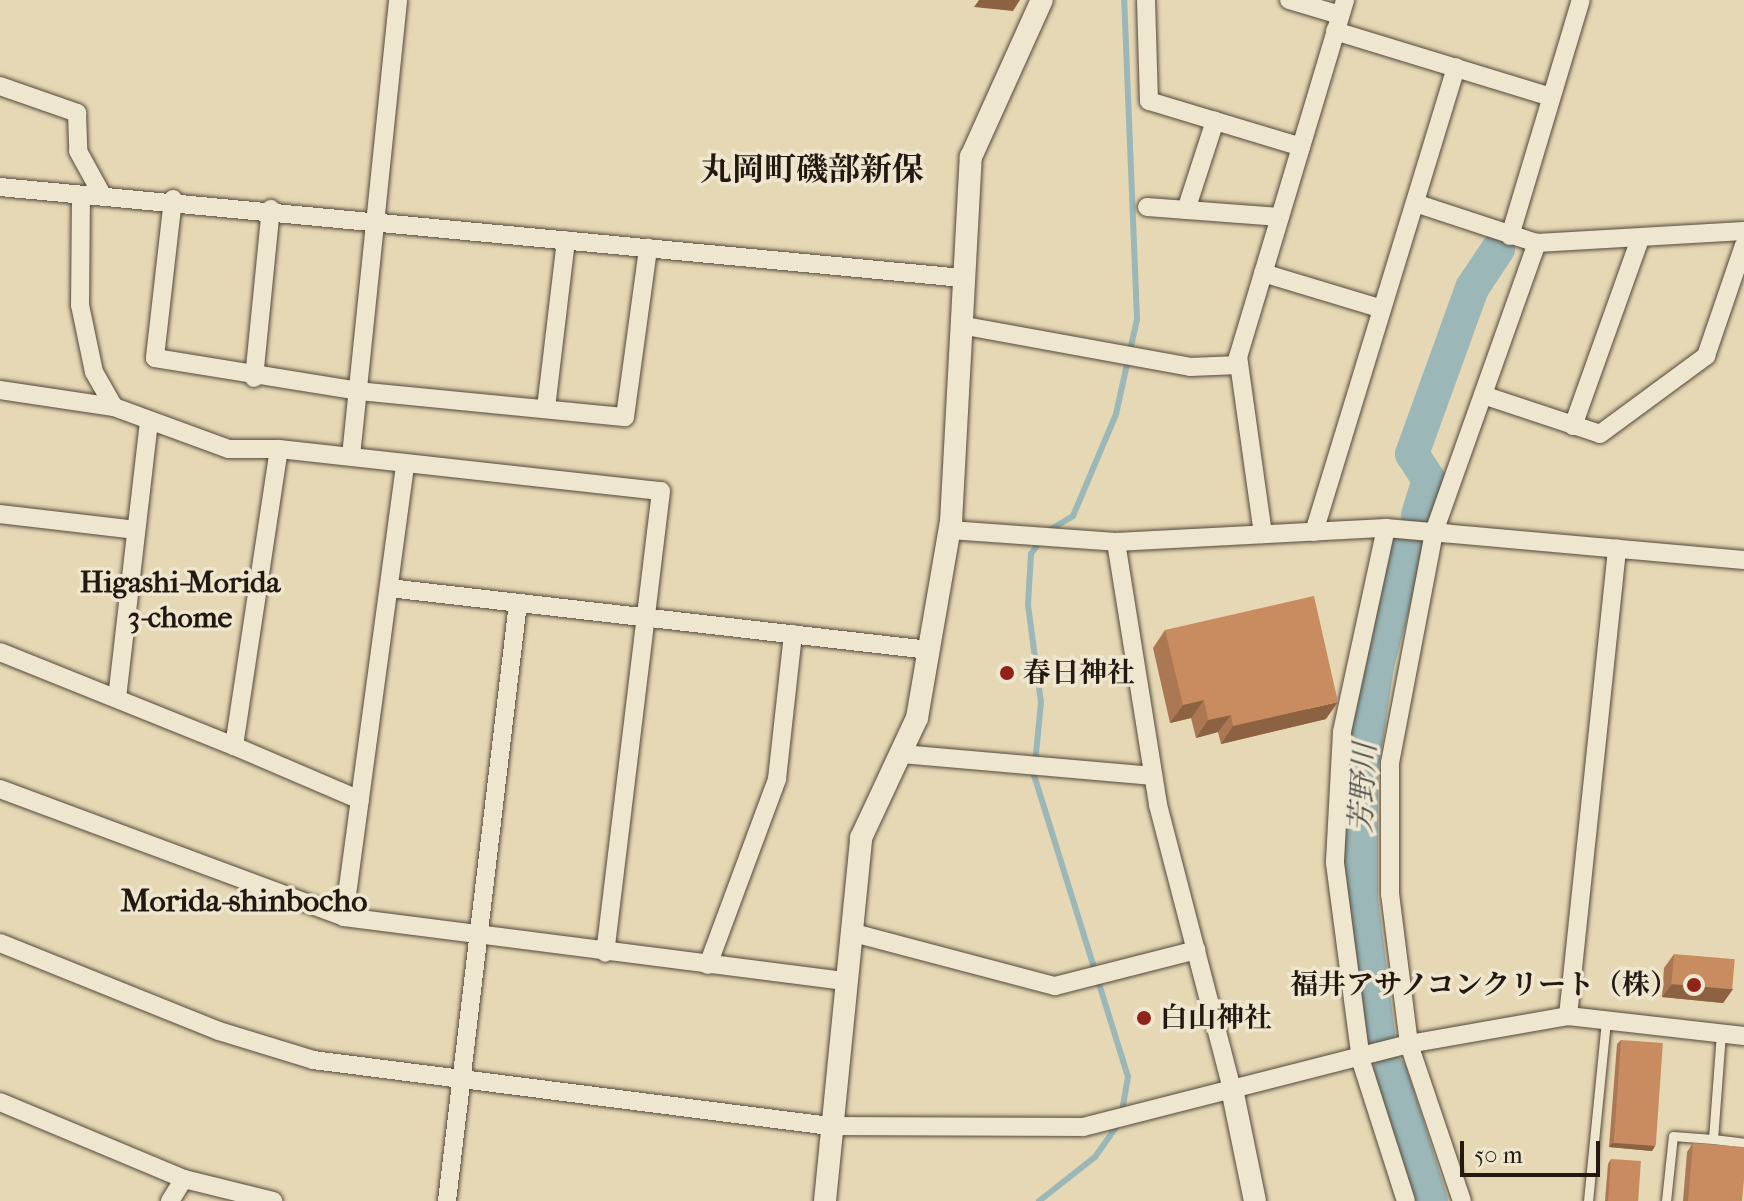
<!DOCTYPE html>
<html>
<head>
<meta charset="utf-8">
<style>
	body { margin:0 }
	#map { position:relative; width:1744px; height:1201px; overflow:hidden; background:#e7d8b5; font-family:"IM FELL French Canon","Noto Serif JP",serif }
	div>[style] { position:absolute }
	[style*='--x'] { left:calc(var(--x)*1px); top:calc(var(--y)*1px); width:calc(var(--w)*1px); rotate:calc(var(--a)*1deg) }
	.stream>* { height:6px; margin:-3px; padding:0 3px; transform-origin:3px; border-radius:3px; background:#9bb7b8 }
	.river>* { height:34px; margin:-17px; padding:0 17px; transform-origin:17px; border-radius:17px; background:#9bb7b8 }
	.roads { filter:drop-shadow(0 0 2px #54493a) drop-shadow(0 0 2px #54493a) }
	.service>* { height:9px; margin:-4.5px; padding:0 4.5px; transform-origin:4.5px; border-radius:4.5px; background:#efe6cf }
	.minor>* { height:18px; margin:-9px; padding:0 9px; transform-origin:9px; border-radius:9px; background:#efe6cf }
	.tertiary>* { height:22px; margin:-11px; padding:0 11px; transform-origin:11px; border-radius:11px; background:#efe6cf }
	.wall>* { inset:0; background:#ac7853 }
	.shaded-wall>* { inset:0; background:#8c6243 }
	.building>* { inset:0; background:#c88c60; transform-origin:0 0 }
	.dots>* { width:22px; height:22px; translate:-50% -50%; box-sizing:border-box; border:4px solid #efe6cf; border-radius:50% }
	span { translate:-50% -50%; white-space:nowrap; text-align:center; line-height:1.15; -webkit-text-stroke:7px #efe6cf; paint-order:stroke }
	.poi-label { font-size:28px; color:#231911; font-weight:700 }
	.left { translate:0 -50%; text-align:left }
	.right { translate:-100% -50%; text-align:right }
	.neighbourhood-label { font-size:30px; color:#231911; font-weight:700 }
	.water-label { font-size:30px; color:#4d504b; font-style:italic }
	.quarter-label { font-size:32px; color:#231911; font-weight:700 }
	.scale { position:absolute; left:1460px; top:1141px; width:140px; height:36px; box-sizing:border-box; border:4px solid #231911; border-top:0; padding-left:10px; font-size:24px; line-height:28px; white-space:nowrap; color:#231911; -webkit-text-stroke:6px #efe6cf; paint-order:stroke }
</style>
</head>
<body>
<div id="map">
	<div class="stream">
		<div style="--x:1048;--y:531;--w:29;--a:-31"></div>
		<div style="--x:1073;--y:516;--w:111;--a:-67.1"></div>
		<div style="--x:1116;--y:414;--w:97;--a:-77.5"></div>
		<div style="--x:1137;--y:319;--w:319;--a:-92.3"></div>
		<div style="--x:1041;--y:540;--w:17;--a:126"></div>
		<div style="--x:1031;--y:554;--w:51;--a:93.4"></div>
		<div style="--x:1028;--y:605;--w:98;--a:82.4"></div>
		<div style="--x:1041;--y:702;--w:73;--a:95.5"></div>
		<div style="--x:1034;--y:775;--w:316;--a:72.7"></div>
		<div style="--x:1128;--y:1077;--w:36;--a:100"></div>
		<div style="--x:1039;--y:1201;--w:71;--a:-38.2"></div>
		<div style="--x:1095;--y:1157;--w:42;--a:-54.8"></div>
	</div>
	<div class="river">
		<div style="--x:1418;--y:515;--w:37;--a:-73"></div>
		<div style="--x:1429;--y:480;--w:31;--a:-123"></div>
		<div style="--x:1412;--y:454;--w:177;--a:-70.1"></div>
		<div style="--x:1472;--y:288;--w:47;--a:-56.3"></div>
		<div style="--x:1378;--y:1033;--w:135;--a:-97.2"></div>
		<div style="--x:1361;--y:899;--w:128;--a:-90"></div>
		<div style="--x:1361;--y:771;--w:106;--a:-81.3"></div>
		<div style="--x:1377;--y:666;--w:124;--a:-75.5"></div>
		<div style="--x:1390;--y:1072;--w:135;--a:72.4"></div>
	</div>
	<div class="roads">
		<div class="service">
			<div style="--x:1713;--y:1139;--w:31;--a:7"></div>
			<div style="--x:1588;--y:1201;--w:181;--a:-84.3"></div>
			<div style="--x:1666;--y:1201;--w:65;--a:-83.9"></div>
			<div style="--x:1673;--y:1136;--w:40;--a:4.3"></div>
			<div style="--x:1713;--y:1139;--w:106;--a:-85.7"></div>
		</div>
		<div class="minor">
			<div style="--x:1146;--y:0;--w:101;--a:88.3"></div>
			<div style="--x:1149;--y:101;--w:159;--a:16.8"></div>
			<div style="--x:1289;--y:0;--w:53;--a:16.4"></div>
			<div style="--x:1335;--y:31;--w:226;--a:17"></div>
			<div style="--x:0;--y:86;--w:82;--a:19.3"></div>
			<div style="--x:77;--y:113;--w:38;--a:88"></div>
			<div style="--x:78;--y:151;--w:46;--a:61.2"></div>
			<div style="--x:0;--y:187;--w:966;--a:5.4"></div>
			<div style="--x:81;--y:195;--w:110;--a:90.5"></div>
			<div style="--x:80;--y:305;--w:68;--a:78.2"></div>
			<div style="--x:94;--y:372;--w:40;--a:60.3"></div>
			<div style="--x:114;--y:407;--w:122;--a:20.1"></div>
			<div style="--x:229;--y:449;--w:50;--a:0"></div>
			<div style="--x:173;--y:199;--w:160;--a:96.5"></div>
			<div style="--x:155;--y:358;--w:206;--a:9.2"></div>
			<div style="--x:358;--y:391;--w:268;--a:5.6"></div>
			<div style="--x:625;--y:417;--w:171;--a:-82.2"></div>
			<div style="--x:1415;--y:203;--w:128;--a:18.2"></div>
			<div style="--x:1537;--y:243;--w:207;--a:-3.3"></div>
			<div style="--x:1147;--y:207;--w:133;--a:4.3"></div>
			<div style="--x:1186;--y:210;--w:94;--a:-72"></div>
			<div style="--x:1510;--y:236;--w:246;--a:-73.3"></div>
			<div style="--x:1263;--y:273;--w:124;--a:16.8"></div>
			<div style="--x:960;--y:325;--w:234;--a:10.3"></div>
			<div style="--x:1190;--y:367;--w:49;--a:-2.3"></div>
			<div style="--x:254;--y:378;--w:170;--a:-84.3"></div>
			<div style="--x:0;--y:390;--w:115;--a:8.5"></div>
			<div style="--x:1483;--y:395;--w:123;--a:18.4"></div>
			<div style="--x:1600;--y:434;--w:132;--a:-36.3"></div>
			<div style="--x:1706;--y:356;--w:117;--a:-71.1"></div>
			<div style="--x:546;--y:408;--w:169;--a:-83.2"></div>
			<div style="--x:1573;--y:426;--w:199;--a:-70.3"></div>
			<div style="--x:351;--y:456;--w:458;--a:-84.1"></div>
			<div style="--x:0;--y:514;--w:137;--a:6.7"></div>
			<div style="--x:1386;--y:528;--w:209;--a:102.2"></div>
			<div style="--x:1342;--y:732;--w:131;--a:93.1"></div>
			<div style="--x:1335;--y:863;--w:200;--a:82.5"></div>
			<div style="--x:1361;--y:1061;--w:147;--a:72.2"></div>
			<div style="--x:950;--y:530;--w:166;--a:4.1"></div>
			<div style="--x:1116;--y:542;--w:270;--a:-3"></div>
			<div style="--x:1386;--y:528;--w:359;--a:5.1"></div>
			<div style="--x:1314;--y:532;--w:486;--a:-73"></div>
			<div style="--x:1263;--y:534;--w:179;--a:-98"></div>
			<div style="--x:1238;--y:357;--w:373;--a:-73.3"></div>
			<div style="--x:1116;--y:542;--w:266;--a:80.9"></div>
			<div style="--x:1158;--y:805;--w:293;--a:75.4"></div>
			<div style="--x:389;--y:588;--w:544;--a:6.55"></div>
			<div style="--x:0;--y:652;--w:252;--a:21.9"></div>
			<div style="--x:117;--y:698;--w:279;--a:-83.4"></div>
			<div style="--x:902;--y:754;--w:252;--a:5"></div>
			<div style="--x:0;--y:789;--w:367;--a:20.4"></div>
			<div style="--x:344;--y:917;--w:505;--a:7.28"></div>
			<div style="--x:360;--y:800;--w:137;--a:-156.8"></div>
			<div style="--x:234;--y:746;--w:300;--a:-81.4"></div>
			<div style="--x:279;--y:449;--w:384;--a:6.3"></div>
			<div style="--x:661;--y:491;--w:465;--a:96.9"></div>
			<div style="--x:344;--y:917;--w:457;--a:-82.3"></div>
			<div style="--x:850;--y:932;--w:212;--a:14.8"></div>
			<div style="--x:1055;--y:986;--w:146;--a:-14.3"></div>
			<div style="--x:0;--y:943;--w:236;--a:21.9"></div>
			<div style="--x:219;--y:1031;--w:98;--a:17.1"></div>
			<div style="--x:313;--y:1060;--w:521;--a:7.28"></div>
			<div style="--x:830;--y:1126;--w:253;--a:0.2"></div>
			<div style="--x:1083;--y:1127;--w:336;--a:-14.3"></div>
			<div style="--x:1409;--y:1044;--w:161;--a:-10"></div>
			<div style="--x:1568;--y:1016;--w:177;--a:6.5"></div>
			<div style="--x:708;--y:965;--w:198;--a:-69.6"></div>
			<div style="--x:777;--y:779;--w:146;--a:-83.7"></div>
			<div style="--x:1568;--y:1016;--w:470;--a:-84"></div>
			<div style="--x:0;--y:1102;--w:199;--a:22.7"></div>
			<div style="--x:184;--y:1179;--w:92;--a:13.9"></div>
			<div style="--x:170;--y:1201;--w:26;--a:-58"></div>
			<div style="--x:447;--y:1201;--w:602;--a:-83.23"></div>
			<div style="--x:1462;--y:1201;--w:166;--a:-108.7"></div>
			<div style="--x:1409;--y:1044;--w:151;--a:-97.2"></div>
			<div style="--x:1390;--y:894;--w:131;--a:-90"></div>
			<div style="--x:1390;--y:763;--w:235;--a:-79.2"></div>
			<div style="--x:1434;--y:532;--w:307;--a:-70.4"></div>
		</div>
		<div class="tertiary">
			<div style="--x:1232;--y:1089;--w:114;--a:78.4"></div>
			<div style="--x:825;--y:1201;--w:365;--a:-84.3"></div>
			<div style="--x:861;--y:838;--w:132;--a:-65"></div>
			<div style="--x:917;--y:718;--w:199;--a:-80.2"></div>
			<div style="--x:951;--y:522;--w:366;--a:-86.9"></div>
			<div style="--x:971;--y:157;--w:172;--a:-65.7"></div>
		</div>
	</div>
	<div class="wall">
		<div style="clip-path:polygon(1165px 630px,1326px 719px,1221px 744px,1218px 732px,1196px 738px,1191px 718px,1170px 723px,1153px 648px)"></div>
		<div style="clip-path:polygon(1674px 954px,1733px 989px,1723px 1003px,1662px 997px,1664px 968px)"></div>
		<div style="clip-path:polygon(1621px 1040px,1655px 1146px,1652px 1151px,1609px 1147px,1617px 1044px)"></div>
		<div style="clip-path:polygon(1693px 1143px,1742px 1201px,1683px 1201px,1687px 1152px)"></div>
		<div style="clip-path:polygon(1611px 1159px,1638px 1201px,1605px 1201px,1608px 1164px)"></div>
	</div>
	<div class="shaded-wall">
		<div style="clip-path:polygon(979px 0,1020px 0,1013px 11px,974px 7px)"></div>
		<div style="clip-path:polygon(1204px 700px,1191px 718px,1170px 723px,1183px 705px)"></div>
		<div style="clip-path:polygon(1338px 702px,1326px 719px,1221px 744px,1233px 726px)"></div>
		<div style="clip-path:polygon(1231px 715px,1218px 732px,1196px 738px,1208px 720px)"></div>
		<div style="clip-path:polygon(1672px 984px,1733px 989px,1723px 1003px,1662px 997px)"></div>
		<div style="clip-path:polygon(1612px 1143px,1655px 1146px,1652px 1151px,1609px 1147px)"></div>
	</div>
	<div class="building">
		<div style="clip-path:polygon(1314px 596px,1338px 702px,1233px 726px,1231px 715px,1208px 720px,1204px 700px,1183px 705px,1165px 630px)"></div>
		<div style="left:1674px;top:954px;width:61px;height:30px;rotate:5deg"></div>
		<div style="left:1621px;top:1040px;width:42px;height:103px;rotate:4deg"></div>
		<div style="clip-path:polygon(1693px 1143px,1744px 1147px,1744px 1179px,1742px 1201px,1688px 1201px)"></div>
		<div style="left:1611px;top:1159px;width:30px;height:42px;rotate:4deg"></div>
	</div>
	<div class="dots">
		<div style="left:1007px;top:673px;background:#8f2418"></div>
		<div style="left:1694px;top:985px;background:#8f2418"></div>
		<div style="left:1144px;top:1018px;background:#8f2418"></div>
	</div>
	<div class="poi-label">
		<span class="left" style="left:1023px;top:673px">春日神社</span>
		<span class="right" style="left:1678px;top:985px">福井アサノコンクリート（株）</span>
		<span class="left" style="left:1160px;top:1018px">白山神社</span>
	</div>
	<div class="neighbourhood-label">
		<span style="left:180px;top:600px">Higashi-Morida<br>3-chome</span>
	</div>
	<div class="water-label">
		<span style="left:1364px;top:788px;rotate:-87deg">芳野川</span>
	</div>
	<div class="quarter-label">
		<span style="left:812px;top:170px">丸岡町磯部新保</span>
		<span style="left:244px;top:901px">Morida-shinbocho</span>
	</div>
	<div class="scale">50 m</div>
</div>
</body>
</html>
